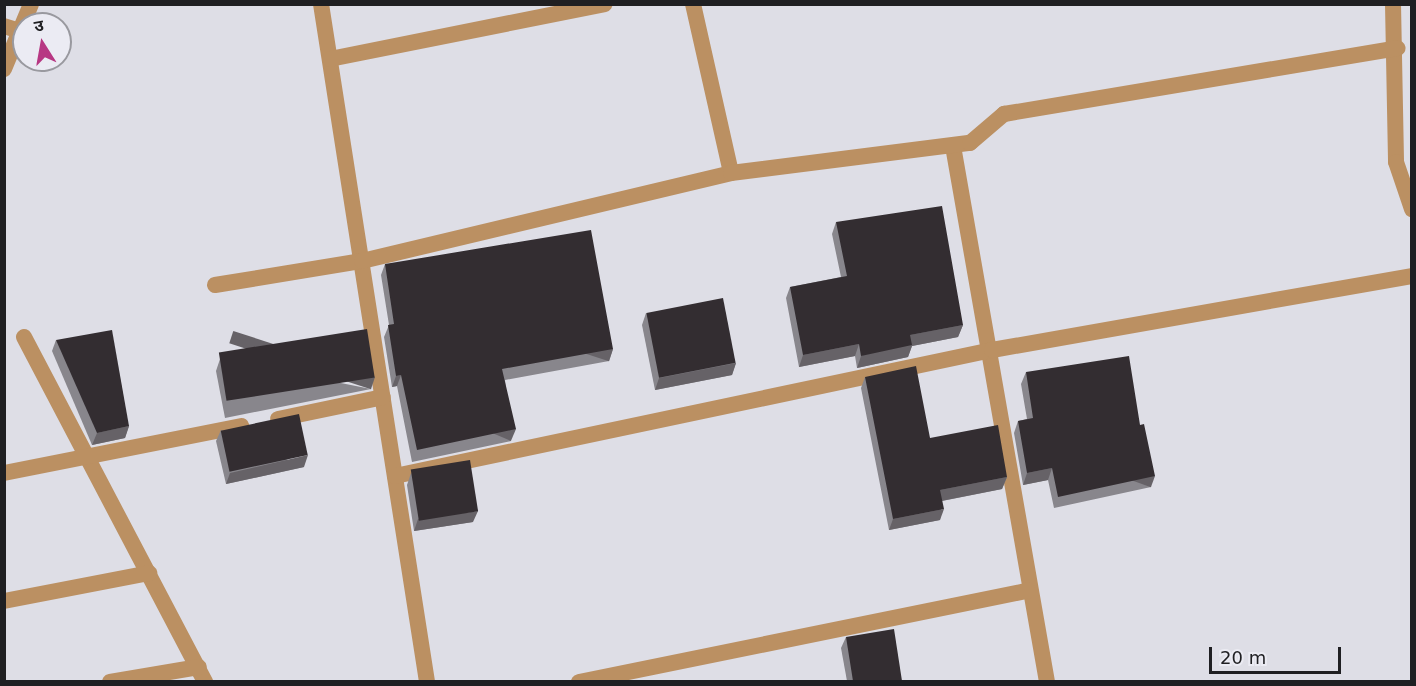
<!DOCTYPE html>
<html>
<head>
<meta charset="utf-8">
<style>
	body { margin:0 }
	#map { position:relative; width:1416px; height:686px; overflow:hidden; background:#dedee6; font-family:"DejaVu Sans","Noto Sans Devanagari",sans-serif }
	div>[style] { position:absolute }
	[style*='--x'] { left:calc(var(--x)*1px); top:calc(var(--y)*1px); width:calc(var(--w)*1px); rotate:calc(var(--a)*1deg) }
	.minor>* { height:16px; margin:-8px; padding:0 8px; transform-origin:8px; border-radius:8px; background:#bb9062 }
	.tertiary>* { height:16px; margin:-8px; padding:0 8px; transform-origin:8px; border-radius:8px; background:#bb9062 }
	.wall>* { inset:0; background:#88868c }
	.shaded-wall>* { inset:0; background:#666267; transform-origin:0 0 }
	.building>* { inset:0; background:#332d31; transform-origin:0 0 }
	span { translate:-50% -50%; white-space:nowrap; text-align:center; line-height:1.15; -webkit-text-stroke:6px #ebebf3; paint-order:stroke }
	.frame { position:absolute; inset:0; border:6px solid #1f1f22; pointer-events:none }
	.north { position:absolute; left:12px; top:12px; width:60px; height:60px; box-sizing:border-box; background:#ebebf3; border:2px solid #99999f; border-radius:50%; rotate:349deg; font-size:16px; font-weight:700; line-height:24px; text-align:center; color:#1f1f22 }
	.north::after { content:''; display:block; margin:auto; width:21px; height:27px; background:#b73783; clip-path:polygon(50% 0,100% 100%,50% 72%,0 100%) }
	.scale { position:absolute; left:1209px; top:647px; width:132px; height:27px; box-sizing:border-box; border:3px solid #1f1f22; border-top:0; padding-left:8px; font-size:18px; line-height:21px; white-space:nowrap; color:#1f1f22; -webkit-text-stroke:4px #ebebf3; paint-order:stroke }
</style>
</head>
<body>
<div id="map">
	<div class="minor">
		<div style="--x:321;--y:4;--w:686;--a:81.11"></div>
		<div style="--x:693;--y:4;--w:173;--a:77.3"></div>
		<div style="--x:1393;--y:4;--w:158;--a:88.9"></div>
		<div style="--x:1396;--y:162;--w:50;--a:71.2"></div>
		<div style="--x:4;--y:26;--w:16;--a:18"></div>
		<div style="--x:330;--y:59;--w:280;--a:-11.3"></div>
		<div style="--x:953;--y:146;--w:544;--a:80.05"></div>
		<div style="--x:215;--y:285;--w:149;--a:-9.3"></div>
		<div style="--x:362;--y:261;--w:379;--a:-13.4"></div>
		<div style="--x:731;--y:173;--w:241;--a:-7.2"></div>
		<div style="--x:970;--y:143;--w:45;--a:-40.5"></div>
		<div style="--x:1004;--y:114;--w:399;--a:-9.5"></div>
		<div style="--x:24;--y:337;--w:390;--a:62.3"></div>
		<div style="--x:278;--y:419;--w:107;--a:-11.8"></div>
		<div style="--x:4;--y:473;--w:242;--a:-11.2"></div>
		<div style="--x:395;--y:476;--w:610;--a:-11.92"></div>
		<div style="--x:992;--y:350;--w:426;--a:-10"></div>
		<div style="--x:4;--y:601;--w:148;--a:-10.9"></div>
		<div style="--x:110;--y:682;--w:90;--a:-9.6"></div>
		<div style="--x:579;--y:682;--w:458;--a:-11.5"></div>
	</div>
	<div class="tertiary">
		<div style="--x:4;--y:69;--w:70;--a:-67.4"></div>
	</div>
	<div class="wall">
		<div style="clip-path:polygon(836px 222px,963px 325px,958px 337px,912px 346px,908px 357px,857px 368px,855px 356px,799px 367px,786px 298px,790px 287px,841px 277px,832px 234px)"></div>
		<div style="clip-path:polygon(385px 264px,613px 349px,609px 361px,505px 380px,511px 441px,412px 462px,397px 386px,392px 387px,384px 337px,389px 325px,381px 275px)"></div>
		<div style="clip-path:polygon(646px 313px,736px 363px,732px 375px,655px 390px,642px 325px)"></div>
		<div style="clip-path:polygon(56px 340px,129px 426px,125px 438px,92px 445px,52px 351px)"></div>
		<div style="clip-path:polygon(220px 359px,371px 389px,225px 418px,216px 371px)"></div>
		<div style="clip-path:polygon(1026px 372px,1140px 425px,1151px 487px,1054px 508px,1048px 480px,1023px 485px,1014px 433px,1018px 421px,1027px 419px,1021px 384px)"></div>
		<div style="clip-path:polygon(865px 377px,930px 438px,1007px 477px,1002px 489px,942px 501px,940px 520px,889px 530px,861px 388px)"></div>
		<div style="clip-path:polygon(221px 430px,304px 467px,226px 484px,216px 441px)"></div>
		<div style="clip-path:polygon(411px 473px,473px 522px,414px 531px,407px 485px)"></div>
		<div style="clip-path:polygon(846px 637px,902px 681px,847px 681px,841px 648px)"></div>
	</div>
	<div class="shaded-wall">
		<div style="clip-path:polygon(963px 325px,958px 337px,912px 346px,908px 357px,857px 368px,861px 356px,910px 335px)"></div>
		<div style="clip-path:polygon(859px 344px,855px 356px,799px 367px,803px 355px)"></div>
		<div style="left:613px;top:349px;width:13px;height:113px;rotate:108deg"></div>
		<div style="clip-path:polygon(736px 363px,732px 375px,655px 390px,659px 378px)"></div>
		<div style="clip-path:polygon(401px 375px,397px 386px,392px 387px,396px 376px)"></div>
		<div style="left:375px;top:377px;width:13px;height:149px;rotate:108deg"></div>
		<div style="clip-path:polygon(129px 426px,125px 438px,92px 445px,97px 433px)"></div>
		<div style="left:516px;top:429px;width:13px;height:101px;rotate:113deg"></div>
		<div style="clip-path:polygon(308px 455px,304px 467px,226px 484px,230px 473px)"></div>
		<div style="clip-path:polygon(1052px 468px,1048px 480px,1023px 485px,1027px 473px)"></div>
		<div style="left:1155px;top:476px;width:12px;height:99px;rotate:110deg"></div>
		<div style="clip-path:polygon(1007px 477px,1002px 489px,936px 502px,940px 490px)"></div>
		<div style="clip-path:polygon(944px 509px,940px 520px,889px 530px,893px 519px)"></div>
		<div style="clip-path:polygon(478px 511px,473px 522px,414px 531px,418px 519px)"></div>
	</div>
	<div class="building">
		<div style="clip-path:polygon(942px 206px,963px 325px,910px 335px,912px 345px,861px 356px,859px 344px,803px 355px,790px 287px,847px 276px,836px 222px)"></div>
		<div style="clip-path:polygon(591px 230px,613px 349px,502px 369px,516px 429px,417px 450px,401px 375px,396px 376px,388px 325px,394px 324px,385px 264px)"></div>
		<div style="left:723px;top:298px;width:66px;height:78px;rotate:79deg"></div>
		<div style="left:367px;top:329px;width:49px;height:150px;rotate:81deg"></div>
		<div style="clip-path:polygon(112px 330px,129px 426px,97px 433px,56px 340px)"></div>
		<div style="clip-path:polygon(1129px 356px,1140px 425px,1144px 424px,1155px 476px,1058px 497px,1052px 468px,1027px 473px,1018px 421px,1033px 418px,1026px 372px)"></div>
		<div style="clip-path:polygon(916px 366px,930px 438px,998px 425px,1007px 477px,940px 490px,944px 509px,893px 519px,865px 377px)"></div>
		<div style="left:299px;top:414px;width:42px;height:80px;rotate:78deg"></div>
		<div style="left:470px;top:460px;width:52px;height:60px;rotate:81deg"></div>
		<div style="clip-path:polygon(894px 629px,902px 681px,853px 681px,846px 637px)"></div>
	</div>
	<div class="frame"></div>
	<div class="north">उ</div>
	<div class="scale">20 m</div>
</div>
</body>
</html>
